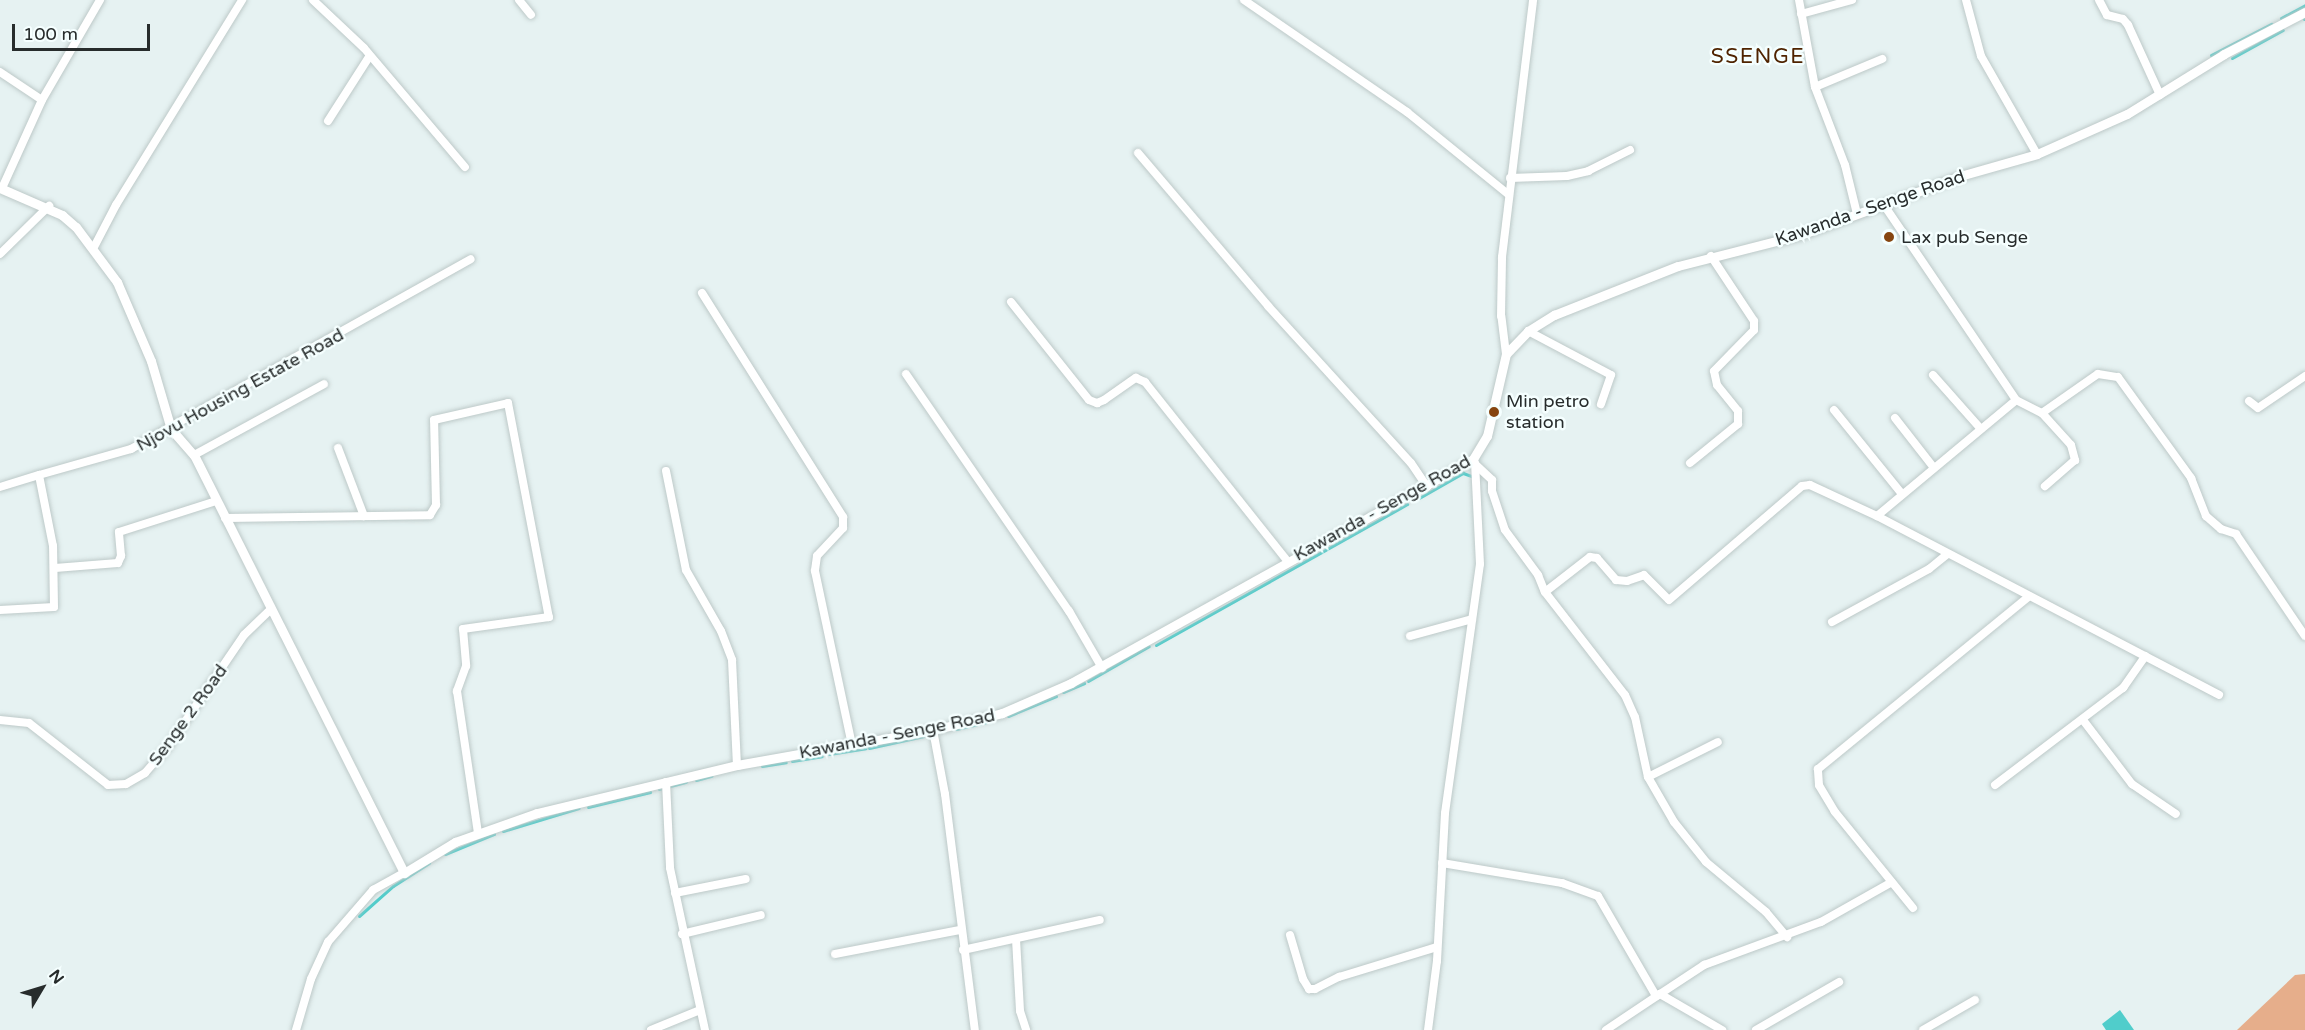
<!DOCTYPE html>
<html>
<head>
<meta charset="utf-8">
<style>
	body { margin:0 }
	#map { position:relative; width:2305px; height:1030px; overflow:hidden; background:#e6f2f2; font-family:"Varela Round",sans-serif }
	div>[style] { position:absolute }
	[style*='--x'] { left:calc(var(--x)*1px); top:calc(var(--y)*1px); width:calc(var(--w)*1px); rotate:calc(var(--a)*1deg) }
	.green>* { inset:0; background:#e6ae8b }
	.water>* { inset:0; background:#50cdcb }
	.stream>* { height:3px; margin:-1.5px; padding:0 1.5px; transform-origin:1.5px; border-radius:1.5px; background:#50cdcb }
	.roads { filter:drop-shadow(0 0 2px #bdc9c8) drop-shadow(0 0 2px #bdc9c8) }
	.minor>* { height:8px; margin:-4px; padding:0 4px; transform-origin:4px; border-radius:4px; background:#fff }
	.tertiary>* { height:9px; margin:-4.5px; padding:0 4.5px; transform-origin:4.5px; border-radius:4.5px; background:#fff }
	.dots>* { width:16px; height:16px; translate:-50% -50%; box-sizing:border-box; border:3px solid #f5ffff; border-radius:50% }
	span { translate:-50% -50%; white-space:nowrap; text-align:center; line-height:1.15; -webkit-text-stroke:5px #f5ffff; paint-order:stroke }
	.street-label { font-size:18px; color:#272c2c }
	.poi-label { font-size:18px; color:#272c2c }
	.left { translate:0 -50%; text-align:left }
	.quarter-label { font-size:21px; color:#4f2300; letter-spacing:1.5px }
	.north { position:absolute; left:12px; top:958px; width:60px; height:60px; -webkit-text-stroke:4px #f5ffff; paint-order:stroke; rotate:52deg; font-size:16px; font-weight:700; line-height:24px; text-align:center; color:#272c2c }
	.north::after { content:''; display:block; margin:auto; width:21px; height:27px; background:#272c2c; clip-path:polygon(50% 0,100% 100%,50% 72%,0 100%) }
	.scale { position:absolute; left:12px; top:24px; width:138px; height:27px; box-sizing:border-box; border:3px solid #272c2c; border-top:0; padding-left:8px; font-size:18px; line-height:21px; white-space:nowrap; color:#272c2c; -webkit-text-stroke:4px #f5ffff; paint-order:stroke }
</style>
</head>
<body>
<div id="map">
	<div class="green">
		<div style="clip-path:polygon(2305px 974px,2305px 1030px,2237px 1030px,2295px 975px)"></div>
	</div>
	<div class="water">
		<div style="clip-path:polygon(2120px 1010px,2134px 1030px,2106px 1030px,2102px 1024px)"></div>
	</div>
	<div class="stream">
		<div style="--x:2281;--y:18;--w:27;--a:-28"></div>
		<div style="--x:2304;--y:19;--w:1;--a:-45"></div>
		<div style="--x:2211;--y:55;--w:68;--a:-27.3"></div>
		<div style="--x:2232;--y:58;--w:58;--a:-28.8"></div>
		<div style="--x:1419;--y:498;--w:51;--a:-29.6"></div>
		<div style="--x:1463;--y:473;--w:12;--a:20"></div>
		<div style="--x:1156;--y:645;--w:288;--a:-29.3"></div>
		<div style="--x:1088;--y:681;--w:70;--a:-29.8"></div>
		<div style="--x:1063;--y:692;--w:23;--a:-23"></div>
		<div style="--x:1008;--y:716;--w:52;--a:-22.6"></div>
		<div style="--x:956;--y:729;--w:37;--a:-13"></div>
		<div style="--x:869;--y:748;--w:56;--a:-12.3"></div>
		<div style="--x:829;--y:754;--w:37;--a:-9"></div>
		<div style="--x:792;--y:761;--w:30;--a:-9"></div>
		<div style="--x:762;--y:766;--w:24;--a:-9"></div>
		<div style="--x:696;--y:780;--w:16;--a:-15"></div>
		<div style="--x:659;--y:789;--w:28;--a:-15"></div>
		<div style="--x:588;--y:807;--w:64;--a:-13.6"></div>
		<div style="--x:503;--y:831;--w:79;--a:-16.8"></div>
		<div style="--x:445;--y:854;--w:53;--a:-22.2"></div>
		<div style="--x:359;--y:916;--w:45;--a:-41.4"></div>
		<div style="--x:393;--y:886;--w:43;--a:-32.6"></div>
	</div>
	<div class="roads">
		<div class="minor">
			<div style="--x:313;--y:0;--w:70;--a:43.3"></div>
			<div style="--x:364;--y:48;--w:156;--a:49.7"></div>
			<div style="--x:519;--y:0;--w:19;--a:51"></div>
			<div style="--x:1244;--y:0;--w:198;--a:34.5"></div>
			<div style="--x:1407;--y:112;--w:130;--a:39.1"></div>
			<div style="--x:1799;--y:0;--w:88;--a:79.6"></div>
			<div style="--x:1815;--y:87;--w:84;--a:69"></div>
			<div style="--x:1845;--y:165;--w:50;--a:76.2"></div>
			<div style="--x:1966;--y:0;--w:58;--a:75"></div>
			<div style="--x:1981;--y:56;--w:113;--a:60.3"></div>
			<div style="--x:2099;--y:0;--w:17;--a:62"></div>
			<div style="--x:2107;--y:15;--w:16;--a:14"></div>
			<div style="--x:2123;--y:19;--w:8;--a:50"></div>
			<div style="--x:2128;--y:25;--w:77;--a:65.4"></div>
			<div style="--x:1801;--y:14;--w:53;--a:-15.4"></div>
			<div style="--x:0;--y:72;--w:50;--a:33.7"></div>
			<div style="--x:42;--y:100;--w:97;--a:114.4"></div>
			<div style="--x:1815;--y:87;--w:73;--a:-22.7"></div>
			<div style="--x:42;--y:100;--w:116;--a:-59.9"></div>
			<div style="--x:328;--y:121;--w:76;--a:-57.4"></div>
			<div style="--x:1138;--y:153;--w:201;--a:49.6"></div>
			<div style="--x:1268;--y:306;--w:212;--a:47.7"></div>
			<div style="--x:1411;--y:463;--w:29;--a:56"></div>
			<div style="--x:1510;--y:178;--w:57;--a:-2"></div>
			<div style="--x:1567;--y:176;--w:22;--a:-13"></div>
			<div style="--x:1588;--y:171;--w:47;--a:-26.6"></div>
			<div style="--x:1884;--y:205;--w:235;--a:55.9"></div>
			<div style="--x:2016;--y:400;--w:29;--a:27"></div>
			<div style="--x:2042;--y:413;--w:43;--a:47.8"></div>
			<div style="--x:2071;--y:445;--w:16;--a:75"></div>
			<div style="--x:2075;--y:460;--w:40;--a:139"></div>
			<div style="--x:93;--y:249;--w:50;--a:-62.4"></div>
			<div style="--x:116;--y:205;--w:241;--a:-58.4"></div>
			<div style="--x:0;--y:254;--w:69;--a:-44.4"></div>
			<div style="--x:702;--y:293;--w:265;--a:57.8"></div>
			<div style="--x:843;--y:517;--w:11;--a:90"></div>
			<div style="--x:843;--y:528;--w:38;--a:133"></div>
			<div style="--x:817;--y:556;--w:15;--a:98"></div>
			<div style="--x:815;--y:571;--w:178;--a:78"></div>
			<div style="--x:1011;--y:302;--w:125;--a:51.5"></div>
			<div style="--x:1089;--y:400;--w:9;--a:21"></div>
			<div style="--x:1097;--y:403;--w:8;--a:-23"></div>
			<div style="--x:1104;--y:400;--w:39;--a:-35"></div>
			<div style="--x:1136;--y:378;--w:10;--a:24"></div>
			<div style="--x:1145;--y:382;--w:230;--a:51.5"></div>
			<div style="--x:1528;--y:331;--w:94;--a:27.9"></div>
			<div style="--x:1611;--y:375;--w:31;--a:109"></div>
			<div style="--x:1506;--y:354;--w:38;--a:-97"></div>
			<div style="--x:1501;--y:316;--w:59;--a:-89"></div>
			<div style="--x:1502;--y:257;--w:259;--a:-83.1"></div>
			<div style="--x:906;--y:374;--w:288;--a:55.5"></div>
			<div style="--x:1069;--y:611;--w:66;--a:59.9"></div>
			<div style="--x:1933;--y:375;--w:72;--a:48.4"></div>
			<div style="--x:2249;--y:401;--w:11;--a:38"></div>
			<div style="--x:2258;--y:408;--w:57;--a:-34.2"></div>
			<div style="--x:1834;--y:410;--w:108;--a:51"></div>
			<div style="--x:2042;--y:413;--w:68;--a:-34.9"></div>
			<div style="--x:2098;--y:374;--w:20;--a:9"></div>
			<div style="--x:2118;--y:377;--w:125;--a:54.1"></div>
			<div style="--x:2191;--y:478;--w:41;--a:68.5"></div>
			<div style="--x:2206;--y:516;--w:20;--a:41"></div>
			<div style="--x:2221;--y:529;--w:16;--a:18"></div>
			<div style="--x:2236;--y:534;--w:123;--a:55.9"></div>
			<div style="--x:1895;--y:418;--w:63;--a:52"></div>
			<div style="--x:338;--y:448;--w:73;--a:69.1"></div>
			<div style="--x:194;--y:455;--w:148;--a:-28.6"></div>
			<div style="--x:1690;--y:463;--w:62;--a:-39.1"></div>
			<div style="--x:1738;--y:424;--w:13;--a:-90"></div>
			<div style="--x:1738;--y:411;--w:33;--a:-129"></div>
			<div style="--x:1717;--y:385;--w:14;--a:-102"></div>
			<div style="--x:1714;--y:371;--w:57;--a:-45.7"></div>
			<div style="--x:1754;--y:330;--w:9;--a:-90"></div>
			<div style="--x:1754;--y:321;--w:78;--a:-123.5"></div>
			<div style="--x:1476;--y:465;--w:22;--a:43"></div>
			<div style="--x:1492;--y:480;--w:11;--a:90"></div>
			<div style="--x:1492;--y:491;--w:41;--a:71.6"></div>
			<div style="--x:1505;--y:530;--w:56;--a:53.7"></div>
			<div style="--x:1538;--y:575;--w:18;--a:68"></div>
			<div style="--x:1545;--y:592;--w:130;--a:52.2"></div>
			<div style="--x:1625;--y:695;--w:24;--a:66"></div>
			<div style="--x:1635;--y:717;--w:61;--a:77.8"></div>
			<div style="--x:1648;--y:777;--w:52;--a:60"></div>
			<div style="--x:1674;--y:822;--w:51;--a:51.3"></div>
			<div style="--x:1706;--y:862;--w:78;--a:39.8"></div>
			<div style="--x:1766;--y:912;--w:33;--a:50"></div>
			<div style="--x:666;--y:471;--w:101;--a:78.6"></div>
			<div style="--x:686;--y:570;--w:70;--a:60.2"></div>
			<div style="--x:721;--y:631;--w:31;--a:69"></div>
			<div style="--x:732;--y:660;--w:105;--a:87.3"></div>
			<div style="--x:0;--y:487;--w:41;--a:-17.1"></div>
			<div style="--x:1877;--y:516;--w:181;--a:-39.8"></div>
			<div style="--x:225;--y:518;--w:205;--a:-0.8"></div>
			<div style="--x:430;--y:515;--w:12;--a:-59"></div>
			<div style="--x:436;--y:505;--w:85;--a:-91.3"></div>
			<div style="--x:434;--y:420;--w:76;--a:-12.9"></div>
			<div style="--x:508;--y:403;--w:218;--a:79.2"></div>
			<div style="--x:549;--y:617;--w:87;--a:172.1"></div>
			<div style="--x:463;--y:629;--w:37;--a:85"></div>
			<div style="--x:466;--y:666;--w:27;--a:110"></div>
			<div style="--x:457;--y:691;--w:144;--a:81.6"></div>
			<div style="--x:55;--y:568;--w:63;--a:-4.5"></div>
			<div style="--x:118;--y:563;--w:8;--a:-67"></div>
			<div style="--x:121;--y:556;--w:24;--a:-95"></div>
			<div style="--x:119;--y:532;--w:102;--a:-17.7"></div>
			<div style="--x:1545;--y:592;--w:57;--a:-37.9"></div>
			<div style="--x:1590;--y:557;--w:7;--a:8"></div>
			<div style="--x:1597;--y:558;--w:29;--a:49"></div>
			<div style="--x:1616;--y:580;--w:11;--a:5"></div>
			<div style="--x:1627;--y:581;--w:18;--a:-19"></div>
			<div style="--x:1644;--y:575;--w:35;--a:45"></div>
			<div style="--x:1669;--y:600;--w:175;--a:-40.6"></div>
			<div style="--x:1802;--y:486;--w:8;--a:-7"></div>
			<div style="--x:1810;--y:485;--w:74;--a:24.8"></div>
			<div style="--x:1877;--y:516;--w:386;--a:27.6"></div>
			<div style="--x:0;--y:610;--w:54;--a:-3.2"></div>
			<div style="--x:54;--y:607;--w:61;--a:-90.9"></div>
			<div style="--x:53;--y:546;--w:72;--a:-101.2"></div>
			<div style="--x:39;--y:475;--w:96;--a:-15.8"></div>
			<div style="--x:131;--y:449;--w:389;--a:-29.2"></div>
			<div style="--x:1832;--y:622;--w:111;--a:-28.7"></div>
			<div style="--x:1929;--y:569;--w:22;--a:-39"></div>
			<div style="--x:1410;--y:636;--w:64;--a:-15.3"></div>
			<div style="--x:0;--y:720;--w:29;--a:6"></div>
			<div style="--x:29;--y:723;--w:100;--a:38.1"></div>
			<div style="--x:108;--y:785;--w:18;--a:-3"></div>
			<div style="--x:126;--y:784;--w:22;--a:-30"></div>
			<div style="--x:145;--y:773;--w:33;--a:-49"></div>
			<div style="--x:167;--y:748;--w:137;--a:-55.7"></div>
			<div style="--x:244;--y:635;--w:37;--a:-44"></div>
			<div style="--x:2083;--y:720;--w:81;--a:52.6"></div>
			<div style="--x:2132;--y:784;--w:53;--a:34.3"></div>
			<div style="--x:933;--y:730;--w:65;--a:79.4"></div>
			<div style="--x:945;--y:794;--w:238;--a:82.8"></div>
			<div style="--x:1648;--y:777;--w:78;--a:-26.6"></div>
			<div style="--x:666;--y:782;--w:86;--a:87.3"></div>
			<div style="--x:670;--y:868;--w:166;--a:77.8"></div>
			<div style="--x:1995;--y:785;--w:161;--a:-37.2"></div>
			<div style="--x:2123;--y:688;--w:39;--a:-55"></div>
			<div style="--x:1442;--y:863;--w:122;--a:9.5"></div>
			<div style="--x:1562;--y:883;--w:38;--a:20"></div>
			<div style="--x:1598;--y:896;--w:116;--a:59.9"></div>
			<div style="--x:675;--y:893;--w:72;--a:-11.2"></div>
			<div style="--x:1913;--y:908;--w:124;--a:-129.1"></div>
			<div style="--x:1835;--y:812;--w:31;--a:-121"></div>
			<div style="--x:1819;--y:785;--w:16;--a:-94"></div>
			<div style="--x:1818;--y:769;--w:271;--a:-39.3"></div>
			<div style="--x:682;--y:934;--w:81;--a:-13.5"></div>
			<div style="--x:1290;--y:935;--w:46;--a:73.5"></div>
			<div style="--x:1303;--y:979;--w:12;--a:59"></div>
			<div style="--x:1309;--y:989;--w:6;--a:0"></div>
			<div style="--x:1315;--y:989;--w:27;--a:-27"></div>
			<div style="--x:1339;--y:977;--w:102;--a:-17"></div>
			<div style="--x:1016;--y:939;--w:72;--a:86.8"></div>
			<div style="--x:1020;--y:1011;--w:20;--a:72"></div>
			<div style="--x:963;--y:950;--w:140;--a:-12.4"></div>
			<div style="--x:835;--y:954;--w:127;--a:-10.9"></div>
			<div style="--x:1660;--y:994;--w:53;--a:-33.4"></div>
			<div style="--x:1704;--y:965;--w:125;--a:-20.2"></div>
			<div style="--x:1821;--y:922;--w:81;--a:-29.4"></div>
			<div style="--x:296;--y:1030;--w:53;--a:-73.6"></div>
			<div style="--x:311;--y:979;--w:41;--a:-65.3"></div>
			<div style="--x:328;--y:942;--w:69;--a:-49.1"></div>
			<div style="--x:373;--y:890;--w:35;--a:-29"></div>
			<div style="--x:651;--y:1030;--w:53;--a:-22.2"></div>
			<div style="--x:1428;--y:1030;--w:70;--a:-82.6"></div>
			<div style="--x:1437;--y:961;--w:148;--a:-86.9"></div>
			<div style="--x:1445;--y:813;--w:251;--a:-82"></div>
			<div style="--x:1480;--y:564;--w:101;--a:-92.8"></div>
			<div style="--x:1606;--y:1030;--w:65;--a:-33.7"></div>
			<div style="--x:1660;--y:994;--w:72;--a:30.1"></div>
			<div style="--x:1756;--y:1030;--w:96;--a:-30"></div>
			<div style="--x:1923;--y:1030;--w:60;--a:-30"></div>
		</div>
		<div class="tertiary">
			<div style="--x:0;--y:188;--w:68;--a:23.5"></div>
			<div style="--x:62;--y:215;--w:18;--a:41"></div>
			<div style="--x:76;--y:227;--w:69;--a:53.3"></div>
			<div style="--x:117;--y:282;--w:86;--a:66.7"></div>
			<div style="--x:151;--y:361;--w:71;--a:73.6"></div>
			<div style="--x:171;--y:429;--w:35;--a:49"></div>
			<div style="--x:194;--y:455;--w:468;--a:63.3"></div>
			<div style="--x:404;--y:873;--w:60;--a:-31.3"></div>
			<div style="--x:455;--y:842;--w:87;--a:-19.5"></div>
			<div style="--x:537;--y:813;--w:206;--a:-13.5"></div>
			<div style="--x:737;--y:765;--w:199;--a:-10.1"></div>
			<div style="--x:933;--y:730;--w:71;--a:-13.8"></div>
			<div style="--x:1002;--y:713;--w:75;--a:-23.5"></div>
			<div style="--x:1071;--y:683;--w:460;--a:-29.1"></div>
			<div style="--x:1473;--y:459;--w:27;--a:-59"></div>
			<div style="--x:1487;--y:436;--w:84;--a:-77"></div>
			<div style="--x:1506;--y:354;--w:32;--a:-46"></div>
			<div style="--x:1528;--y:331;--w:31;--a:-32"></div>
			<div style="--x:1554;--y:315;--w:133;--a:-21.6"></div>
			<div style="--x:1678;--y:266;--w:126;--a:-14.3"></div>
			<div style="--x:1800;--y:235;--w:171;--a:-20.2"></div>
			<div style="--x:1960;--y:176;--w:80;--a:-15.9"></div>
			<div style="--x:2037;--y:154;--w:98;--a:-24"></div>
			<div style="--x:2127;--y:114;--w:114;--a:-31.7"></div>
			<div style="--x:2224;--y:54;--w:91;--a:-27.4"></div>
		</div>
	</div>
	<div class="dots">
		<div style="left:1889px;top:237px;background:#864510"></div>
		<div style="left:1494px;top:412px;background:#864510"></div>
	</div>
	<div class="street-label">
		<span style="left:1870px;top:208px;rotate:-19deg">Kawanda - Senge Road</span>
		<span style="left:240px;top:390px;rotate:-29deg">Njovu Housing Estate Road</span>
		<span style="left:1382px;top:508px;rotate:-29deg">Kawanda - Senge Road</span>
		<span style="left:188px;top:715px;rotate:-54deg">Senge 2 Road</span>
		<span style="left:897px;top:734px;rotate:-11deg">Kawanda - Senge Road</span>
	</div>
	<div class="poi-label">
		<span class="left" style="left:1901px;top:237px">Lax pub Senge</span>
		<span class="left" style="left:1506px;top:412px">Min petro<br>station</span>
	</div>
	<div class="quarter-label">
		<span style="left:1758px;top:57px">SSENGE</span>
	</div>
	<div class="north">N</div>
	<div class="scale">100 m</div>
</div>
</body>
</html>
